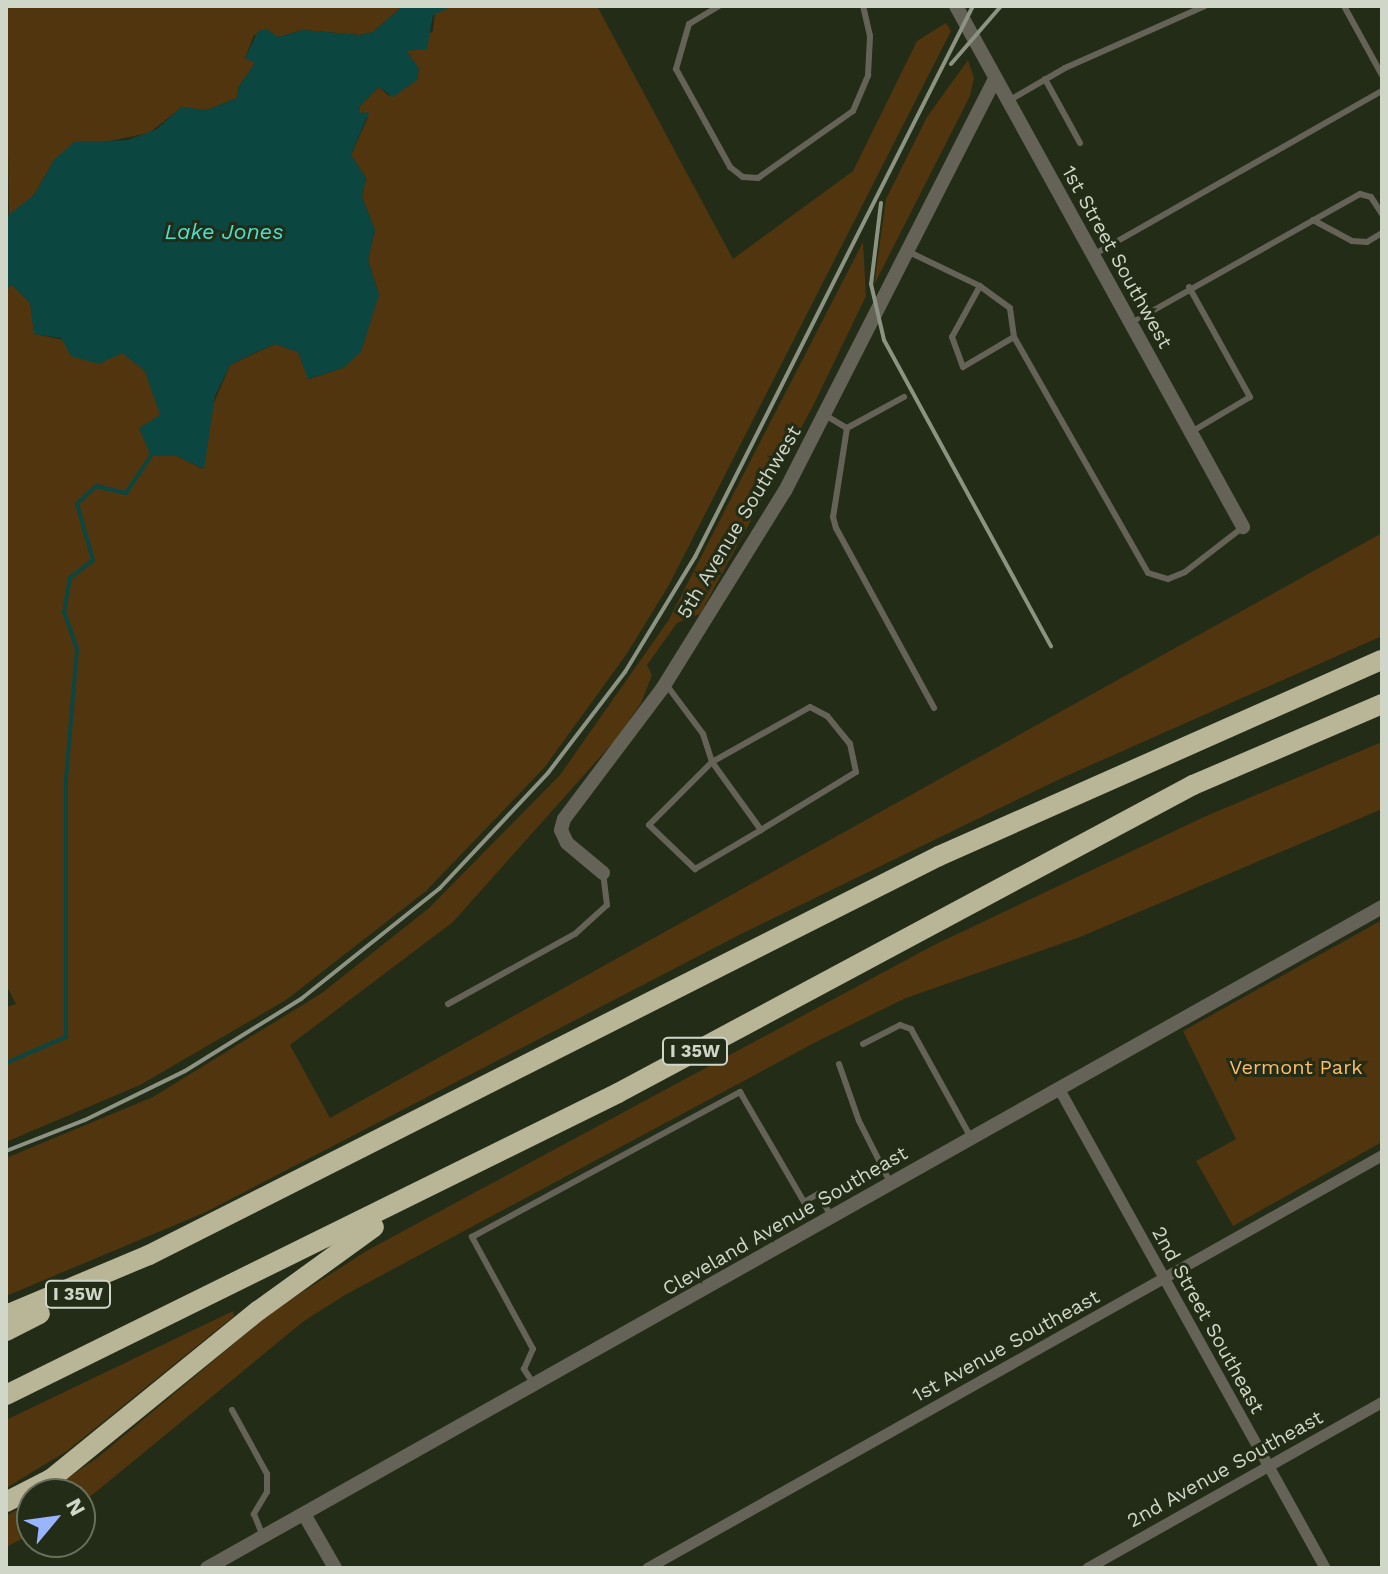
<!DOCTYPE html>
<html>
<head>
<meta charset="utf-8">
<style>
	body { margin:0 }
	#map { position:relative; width:1388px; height:1574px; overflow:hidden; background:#232c16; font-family:"Work Sans",sans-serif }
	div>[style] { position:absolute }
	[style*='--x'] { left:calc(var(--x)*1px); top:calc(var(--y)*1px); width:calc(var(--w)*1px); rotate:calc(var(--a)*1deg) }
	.green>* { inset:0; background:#50350f }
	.water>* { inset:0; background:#0b4640 }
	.stream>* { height:4px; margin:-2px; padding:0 2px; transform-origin:2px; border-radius:2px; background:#0b4640 }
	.service>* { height:6px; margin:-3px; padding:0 3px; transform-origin:3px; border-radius:3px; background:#656358 }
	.minor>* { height:11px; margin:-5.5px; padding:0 5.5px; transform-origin:5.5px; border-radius:5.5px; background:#656358 }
	.tertiary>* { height:14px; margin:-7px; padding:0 7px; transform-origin:7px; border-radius:7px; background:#656358 }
	.motorway>* { height:20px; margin:-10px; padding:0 10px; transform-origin:10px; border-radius:10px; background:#b9b597 }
	.rail>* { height:4px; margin:-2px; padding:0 2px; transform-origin:2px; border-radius:2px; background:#8c9382 }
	span { translate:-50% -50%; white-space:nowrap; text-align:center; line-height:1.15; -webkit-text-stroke:6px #232c16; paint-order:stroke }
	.shield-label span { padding:2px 6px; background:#232c16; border:2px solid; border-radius:6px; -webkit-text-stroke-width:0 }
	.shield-label { font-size:18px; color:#d0d6c8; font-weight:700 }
	.street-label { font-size:20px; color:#d0d6c8 }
	.park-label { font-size:20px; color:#ffbd67 }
	.water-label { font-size:22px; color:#48e0ce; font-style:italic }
	.frame { position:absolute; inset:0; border:8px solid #d0d6c8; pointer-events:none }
	.north { position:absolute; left:16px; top:1478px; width:80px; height:80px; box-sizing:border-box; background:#232c16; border:2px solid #68705d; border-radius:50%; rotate:61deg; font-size:22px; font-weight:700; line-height:32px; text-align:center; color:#d0d6c8 }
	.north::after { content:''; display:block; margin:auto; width:28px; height:36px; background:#99b5fd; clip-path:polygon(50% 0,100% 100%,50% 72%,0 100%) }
</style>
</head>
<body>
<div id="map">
	<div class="green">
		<div style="clip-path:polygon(6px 6px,403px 6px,373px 32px,360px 35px,303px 30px,278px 37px,254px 35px,245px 58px,256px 62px,239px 86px,237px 98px,207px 110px,181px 108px,149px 133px,90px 145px,54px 160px,34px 195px,9px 218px)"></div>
		<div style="clip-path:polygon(453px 6px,597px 6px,733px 259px,853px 171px,917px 41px,946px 23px,951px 31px,669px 585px,626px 655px,544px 768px,426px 891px,286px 1000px,140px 1085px,6px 1142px,6px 1007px,16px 1004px,6px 985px,6px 289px,12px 285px,30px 303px,35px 334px,122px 352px,145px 371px,177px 456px,203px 469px,210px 412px,230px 365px,275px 344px,298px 352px,309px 379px,343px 368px,379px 295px,368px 260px,375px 230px,362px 197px,366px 178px,351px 155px,368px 117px,358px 114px,360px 106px,379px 87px,389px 96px,416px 65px,406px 51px,433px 31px,435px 12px)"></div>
		<div style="clip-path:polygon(968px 60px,974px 78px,970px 96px,874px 285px,886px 199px,927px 117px)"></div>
		<div style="clip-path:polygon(863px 242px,866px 296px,812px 408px,700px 614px,677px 623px,647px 665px,652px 675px,641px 703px,617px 738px,453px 922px,290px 1045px,330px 1118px,1382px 533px,1382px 636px,1064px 777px,739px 935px,206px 1212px,6px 1296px,6px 1158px,153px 1097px,322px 993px,429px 908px,560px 775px,668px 621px)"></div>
		<div style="clip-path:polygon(1382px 742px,1382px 809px,1080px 937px,906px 998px,816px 1042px,345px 1295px,304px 1321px,80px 1505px,80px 1494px,44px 1494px,97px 1458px,273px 1311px,368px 1250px,934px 945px,1206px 816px)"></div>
		<div style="clip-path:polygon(1382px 920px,1382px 1142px,1233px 1226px,1196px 1161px,1236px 1139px,1183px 1031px)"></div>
		<div style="clip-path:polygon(233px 1311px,234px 1316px,67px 1451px,6px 1488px,6px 1420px)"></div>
		<div style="clip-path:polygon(32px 1501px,32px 1534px,6px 1547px,6px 1516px)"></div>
	</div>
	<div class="water">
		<div style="clip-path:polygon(403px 6px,453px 6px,433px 15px,427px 49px,406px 51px,419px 68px,417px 80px,393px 97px,379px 87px,360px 106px,359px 113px,369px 112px,351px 155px,366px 178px,362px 197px,375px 230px,368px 260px,379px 295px,361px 352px,343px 368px,308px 379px,298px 352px,275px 344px,254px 353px,230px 365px,215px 396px,204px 469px,177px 456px,151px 456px,139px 428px,160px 415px,145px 371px,122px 353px,99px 364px,71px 356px,61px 338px,34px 334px,30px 303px,12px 285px,6px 289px,6px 217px,34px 195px,54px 160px,74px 142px,128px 140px,157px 129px,181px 107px,207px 110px,237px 98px,239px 86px,255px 63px,245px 58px,258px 31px,267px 29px,278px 37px,303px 30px,360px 35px,373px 32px)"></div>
	</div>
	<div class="stream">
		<div style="--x:6;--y:1063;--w:65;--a:-23.4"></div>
		<div style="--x:66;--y:1037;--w:257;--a:-90"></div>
		<div style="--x:66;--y:780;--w:131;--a:-85.2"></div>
		<div style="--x:77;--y:649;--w:39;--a:-109"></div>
		<div style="--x:64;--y:612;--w:35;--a:-80"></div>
		<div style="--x:70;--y:578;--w:29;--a:-38"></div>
		<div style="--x:93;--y:560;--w:58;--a:-105.9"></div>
		<div style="--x:77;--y:504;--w:26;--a:-43"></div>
		<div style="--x:96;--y:486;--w:31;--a:13"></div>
		<div style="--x:126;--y:493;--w:45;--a:-56"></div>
	</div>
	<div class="service">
		<div style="--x:719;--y:6;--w:35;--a:149"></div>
		<div style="--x:689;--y:24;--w:47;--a:106.1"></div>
		<div style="--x:676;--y:69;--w:112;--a:61.1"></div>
		<div style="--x:730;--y:167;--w:16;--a:38"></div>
		<div style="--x:743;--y:177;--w:15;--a:4"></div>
		<div style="--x:758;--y:178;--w:116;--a:-35.2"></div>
		<div style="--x:853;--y:111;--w:39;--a:-67"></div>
		<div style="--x:868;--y:75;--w:39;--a:-87"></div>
		<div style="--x:870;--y:36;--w:31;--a:-103"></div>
		<div style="--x:1344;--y:6;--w:79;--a:61.2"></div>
		<div style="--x:1045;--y:79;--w:73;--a:61.3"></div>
		<div style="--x:1010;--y:100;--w:64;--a:-30.2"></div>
		<div style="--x:1065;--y:68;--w:153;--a:-23.9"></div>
		<div style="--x:1313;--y:220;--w:44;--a:28.3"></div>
		<div style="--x:1352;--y:241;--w:15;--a:4"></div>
		<div style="--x:1367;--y:242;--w:17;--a:-31"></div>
		<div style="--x:909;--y:252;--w:79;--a:25.6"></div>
		<div style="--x:980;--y:286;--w:58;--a:118.8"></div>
		<div style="--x:952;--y:337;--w:32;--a:70"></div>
		<div style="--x:963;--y:367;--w:59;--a:-30.5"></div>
		<div style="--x:1014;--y:337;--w:29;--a:-98"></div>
		<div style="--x:1010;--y:308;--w:37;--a:-144"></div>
		<div style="--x:1093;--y:255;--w:332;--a:-29.6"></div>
		<div style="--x:1189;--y:287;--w:126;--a:61"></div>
		<div style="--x:1250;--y:397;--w:66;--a:149.2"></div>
		<div style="--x:1131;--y:323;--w:263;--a:-29.4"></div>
		<div style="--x:1360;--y:194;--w:11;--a:15"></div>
		<div style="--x:1371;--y:197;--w:20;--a:57"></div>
		<div style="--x:1014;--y:337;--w:271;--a:60.4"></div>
		<div style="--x:1148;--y:573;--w:21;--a:17"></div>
		<div style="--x:1168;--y:579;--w:18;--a:-22"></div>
		<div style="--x:1185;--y:572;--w:73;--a:-37.8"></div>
		<div style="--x:825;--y:415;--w:26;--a:31"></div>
		<div style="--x:847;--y:428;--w:65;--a:-28.5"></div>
		<div style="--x:847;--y:428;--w:90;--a:98.9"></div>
		<div style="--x:833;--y:517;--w:11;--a:75"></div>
		<div style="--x:836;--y:528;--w:205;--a:61.4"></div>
		<div style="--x:665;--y:683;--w:64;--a:53.3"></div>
		<div style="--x:703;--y:734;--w:29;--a:72"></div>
		<div style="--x:712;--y:762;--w:89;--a:135"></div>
		<div style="--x:649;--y:825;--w:64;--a:43.7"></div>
		<div style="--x:695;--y:869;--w:77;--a:-30.6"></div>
		<div style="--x:761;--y:830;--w:111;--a:-31.4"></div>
		<div style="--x:856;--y:772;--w:29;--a:-102"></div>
		<div style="--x:850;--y:744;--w:36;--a:-129"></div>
		<div style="--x:827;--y:716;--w:19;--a:-152"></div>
		<div style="--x:810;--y:707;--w:112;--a:150.7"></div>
		<div style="--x:712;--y:762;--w:84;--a:54.2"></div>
		<div style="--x:448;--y:1004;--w:145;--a:-28.9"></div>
		<div style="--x:575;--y:934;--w:43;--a:-42.2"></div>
		<div style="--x:607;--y:905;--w:32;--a:-97"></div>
		<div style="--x:863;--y:1044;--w:42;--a:-27.2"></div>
		<div style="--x:900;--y:1025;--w:12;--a:20"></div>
		<div style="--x:911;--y:1029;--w:122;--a:61.1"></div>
		<div style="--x:839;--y:1064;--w:60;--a:70.7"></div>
		<div style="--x:859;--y:1121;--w:71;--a:63.1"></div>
		<div style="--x:533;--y:1383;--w:17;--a:-123"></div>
		<div style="--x:524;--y:1369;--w:22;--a:-66"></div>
		<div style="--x:533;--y:1349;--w:128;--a:-118.6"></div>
		<div style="--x:472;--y:1237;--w:305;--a:-28.4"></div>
		<div style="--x:740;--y:1092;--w:127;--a:59.8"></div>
		<div style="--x:804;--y:1202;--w:16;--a:-30"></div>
		<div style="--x:818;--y:1194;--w:27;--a:59"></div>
		<div style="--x:232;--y:1410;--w:73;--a:61.3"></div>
		<div style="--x:267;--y:1474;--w:18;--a:90"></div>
		<div style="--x:267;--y:1492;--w:26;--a:121"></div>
		<div style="--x:254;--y:1514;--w:24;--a:68"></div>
	</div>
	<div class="minor">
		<div style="--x:1059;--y:1089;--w:548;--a:60.96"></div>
		<div style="--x:647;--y:1568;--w:843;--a:-29.33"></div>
		<div style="--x:1087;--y:1568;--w:338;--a:-29.4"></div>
	</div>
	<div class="tertiary">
		<div style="--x:956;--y:6;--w:595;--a:61.15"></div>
		<div style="--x:603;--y:873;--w:47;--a:-140.2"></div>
		<div style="--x:567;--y:843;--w:14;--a:-115"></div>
		<div style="--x:561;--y:830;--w:11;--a:-75"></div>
		<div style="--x:564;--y:819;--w:163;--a:-53"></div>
		<div style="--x:662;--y:689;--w:233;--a:-58.2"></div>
		<div style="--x:785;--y:491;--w:463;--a:-63"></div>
		<div style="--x:304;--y:1514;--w:62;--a:60.1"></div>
		<div style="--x:207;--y:1568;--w:1348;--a:-29.36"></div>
	</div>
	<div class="motorway">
		<div style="--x:6;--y:1315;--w:155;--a:-22.8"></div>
		<div style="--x:149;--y:1255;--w:885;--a:-26.8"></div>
		<div style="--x:939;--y:856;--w:484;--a:-23.9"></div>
		<div style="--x:6;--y:1331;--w:38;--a:-27"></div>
		<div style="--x:6;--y:1395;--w:682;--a:-26.26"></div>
		<div style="--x:618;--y:1093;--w:652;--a:-28.18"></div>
		<div style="--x:1193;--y:785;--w:206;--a:-23.2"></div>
		<div style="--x:6;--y:1502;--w:51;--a:-27.1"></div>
		<div style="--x:51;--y:1479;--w:267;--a:-39.1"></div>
		<div style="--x:258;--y:1311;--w:143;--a:-35.9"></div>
	</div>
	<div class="rail">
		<div style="--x:951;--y:64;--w:77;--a:-49.2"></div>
		<div style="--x:881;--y:203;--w:82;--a:97"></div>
		<div style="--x:871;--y:284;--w:57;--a:76.9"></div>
		<div style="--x:884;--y:340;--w:349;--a:61.4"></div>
		<div style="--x:6;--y:1151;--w:85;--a:-21.4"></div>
		<div style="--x:85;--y:1120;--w:111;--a:-26.1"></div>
		<div style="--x:185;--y:1071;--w:137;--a:-31.8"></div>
		<div style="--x:301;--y:999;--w:178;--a:-38.6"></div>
		<div style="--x:440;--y:888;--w:158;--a:-46.8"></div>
		<div style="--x:548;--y:773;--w:127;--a:-52.7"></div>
		<div style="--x:625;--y:672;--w:135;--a:-58.7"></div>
		<div style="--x:695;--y:557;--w:617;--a:-63.23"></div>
	</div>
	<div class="shield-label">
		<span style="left:695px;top:1051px">I 35W</span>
		<span style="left:78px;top:1294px">I 35W</span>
	</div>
	<div class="street-label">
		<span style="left:1117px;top:257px;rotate:61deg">1st Street Southwest</span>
		<span style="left:739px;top:522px;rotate:-59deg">5th Avenue Southwest</span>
		<span style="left:785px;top:1221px;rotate:-30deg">Cleveland Avenue Southeast</span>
		<span style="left:1208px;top:1320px;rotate:61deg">2nd Street Southeast</span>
		<span style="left:1006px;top:1346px;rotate:-29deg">1st Avenue Southeast</span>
		<span style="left:1225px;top:1469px;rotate:-29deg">2nd Avenue Southeast</span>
	</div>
	<div class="park-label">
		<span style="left:1296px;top:1067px">Vermont Park</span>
	</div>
	<div class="water-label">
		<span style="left:224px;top:232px">Lake Jones</span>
	</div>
	<div class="frame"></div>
	<div class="north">N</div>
</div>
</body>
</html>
